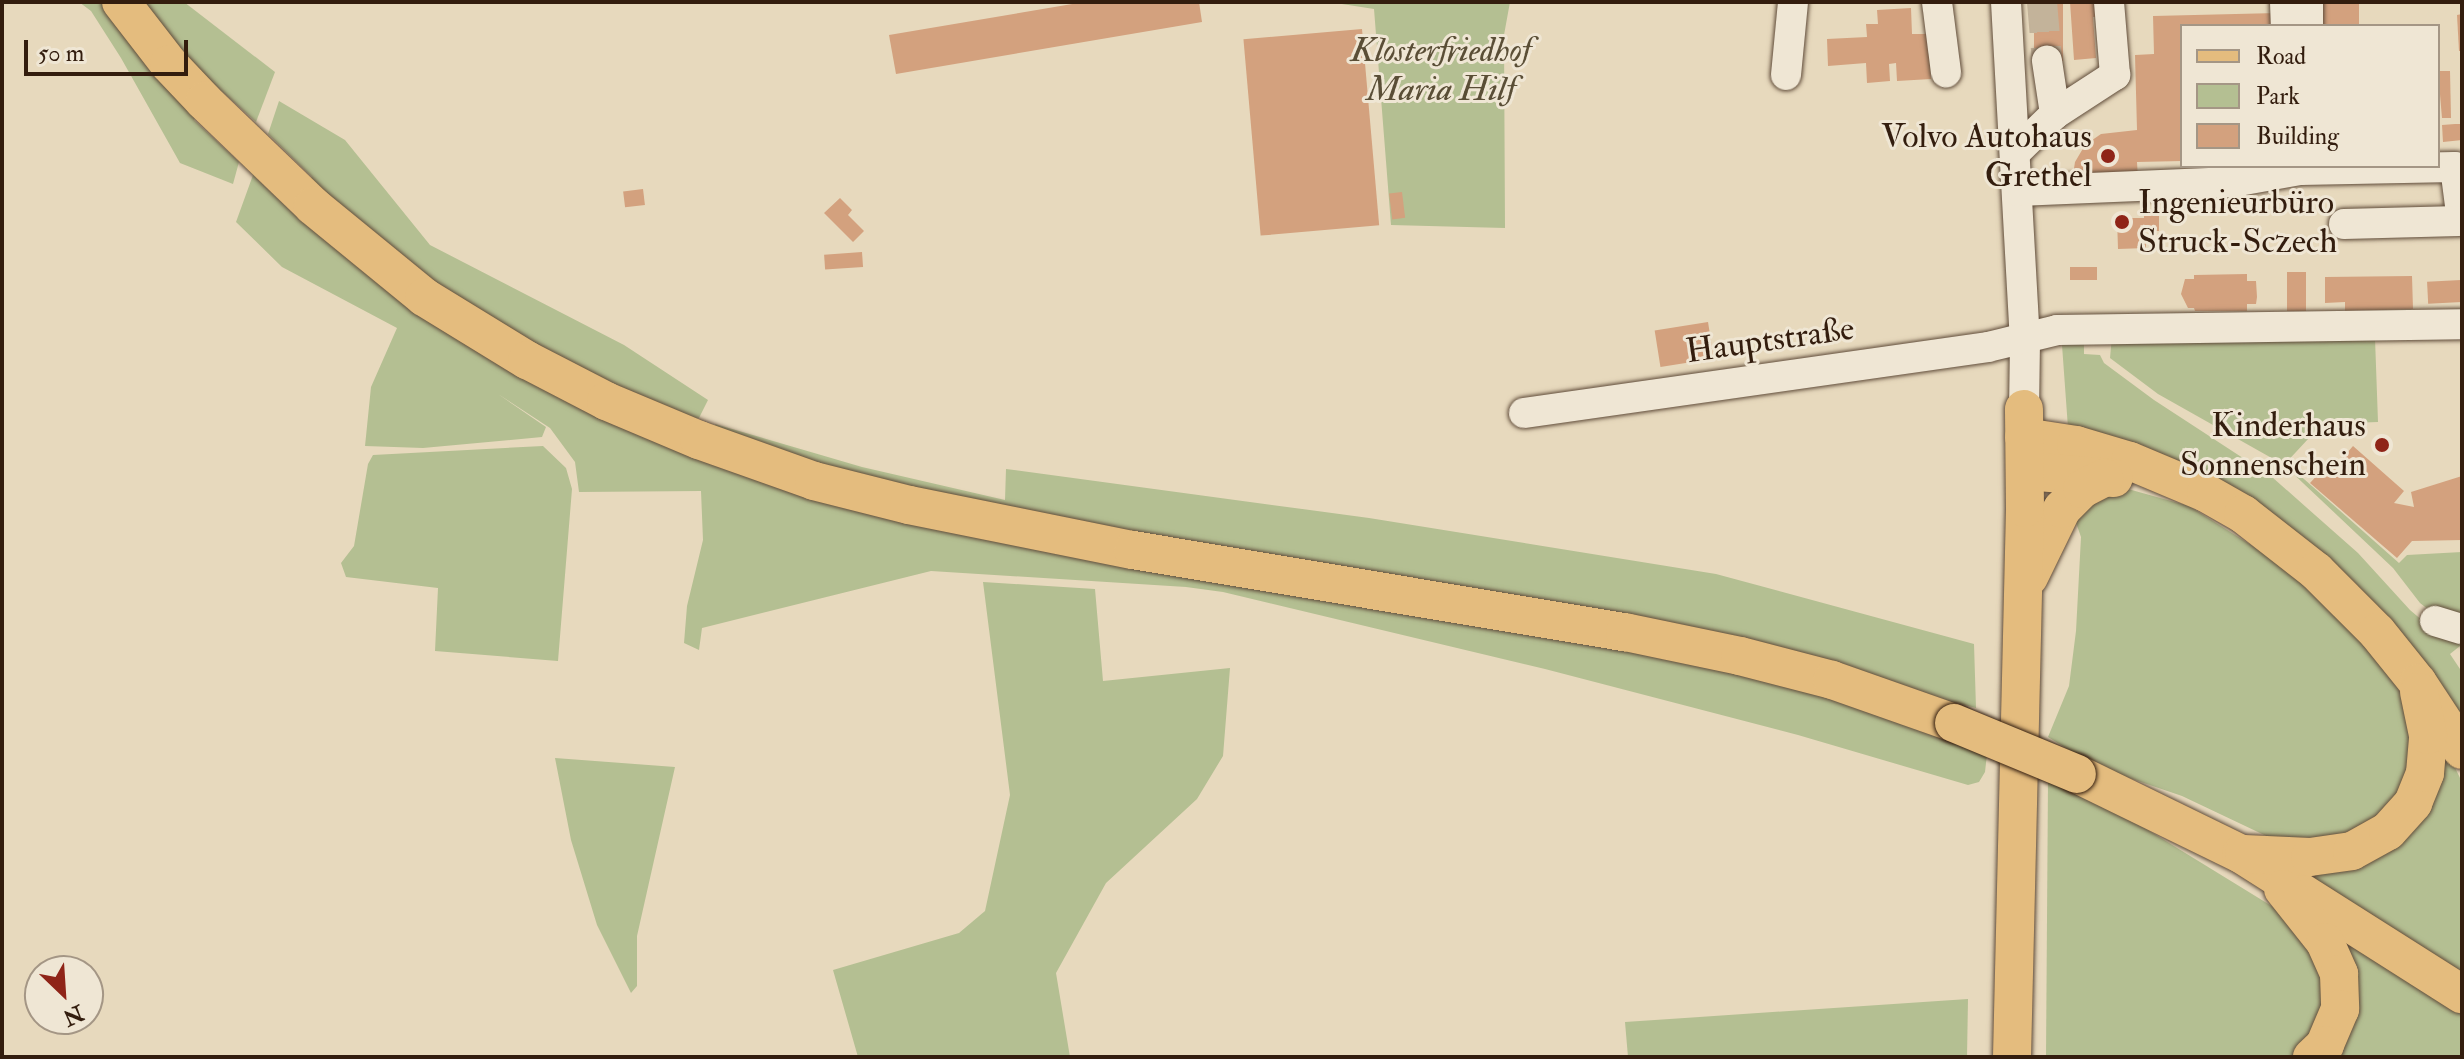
<!DOCTYPE html>
<html>
<head>
<meta charset="utf-8">
<style>
	body { margin:0 }
	#map { position:relative; width:2464px; height:1059px; overflow:hidden; background:#e7d9bd; font-family:"IM FELL Double Pica",serif }
	div>[style] { position:absolute }
	[style*='--x'] { left:calc(var(--x)*1px); top:calc(var(--y)*1px); width:calc(var(--w)*1px); rotate:calc(var(--a)*1deg) }
	.green>* { inset:0; background:#b4bf92 }
	.building>* { inset:0; background:#d3a17e; transform-origin:0 0 }
	.minor-tunnel>* { height:30px; margin-top:-15px; transform-origin:0; background:repeating-linear-gradient(90deg,#c3b39a 0 30px,transparent 0 45px) }
	.roads { filter:drop-shadow(0 0 2px #604c3a) drop-shadow(0 0 2px #604c3a) }
	.minor>* { height:30px; margin:-15px; padding:0 15px; transform-origin:15px; border-radius:15px; background:#efe6d4 }
	.major>* { height:38px; margin:-19px; padding:0 19px; transform-origin:19px; border-radius:19px; background:#e4bc7e }
	.bridges { filter:drop-shadow(0 0 2px #331d0e) drop-shadow(0 0 2px #331d0e) }
	.major-bridge>* { height:38px; margin:-19px; padding:0 19px; transform-origin:19px; border-radius:19px; background:#e4bc7e }
	.dots>* { width:22px; height:22px; translate:-50% -50%; box-sizing:border-box; border:4px solid #efe6d4; border-radius:50% }
	span { translate:-50% -50%; white-space:nowrap; text-align:center; line-height:1.15; -webkit-text-stroke:6px #efe6d4; paint-order:stroke }
	.park-label { font-size:34px; color:#5a4e36; font-style:italic }
	.poi-label { font-size:34px; color:#331d0e }
	.right { translate:-100% -50%; text-align:right }
	.left { translate:0 -50%; text-align:left }
	.street-label { font-size:34px; color:#331d0e }
	.frame { position:absolute; inset:0; border:4px solid #331d0e; pointer-events:none }
	.legend { position:absolute; left:2180px; top:24px; width:260px; height:144px; box-sizing:border-box; background:#efe6d4; border:2px solid #a49685; margin:0; padding:10px 14px; list-style:none; font-size:24px; color:#331d0e }
	.legend li { display:flex; align-items:center; gap:16px; height:40px }
	.legend b { width:40px; border:2px solid #a49685 }
	.north { position:absolute; left:24px; top:955px; width:80px; height:80px; box-sizing:border-box; background:#efe6d4; border:2px solid #a49685; border-radius:50%; rotate:155deg; font-size:22px; font-weight:700; line-height:32px; text-align:center; color:#331d0e }
	.north::after { content:''; display:block; margin:auto; width:28px; height:36px; background:#8f2418; clip-path:polygon(50% 0,100% 100%,50% 72%,0 100%) }
	.scale { position:absolute; left:24px; top:40px; width:164px; height:36px; box-sizing:border-box; border:4px solid #331d0e; border-top:0; padding-left:10px; font-size:24px; line-height:28px; white-space:nowrap; color:#331d0e; -webkit-text-stroke:6px #efe6d4; paint-order:stroke }
</style>
</head>
<body>
<div id="map">
	<div class="green">
		<div style="clip-path:polygon(79px 2px,102px 2px,130px 41px,196px 114px,194px 120px,239px 162px,233px 184px,180px 163px,121px 58px,91px 11px)"></div>
		<div style="clip-path:polygon(136px 2px,184px 2px,275px 72px,256px 122px,206px 77px)"></div>
		<div style="clip-path:polygon(1329px 2px,1510px 2px,1504px 35px,1505px 228px,1391px 225px,1374px 9px)"></div>
		<div style="clip-path:polygon(279px 101px,345px 140px,430px 245px,624px 345px,708px 400px,699px 418px,688px 422px,601px 383px,449px 298px,307px 183px,312px 177px,268px 134px)"></div>
		<div style="clip-path:polygon(253px 175px,299px 219px,657px 437px,1806px 687px,1987px 754px,1985px 772px,1979px 782px,1968px 785px,1798px 735px,1545px 669px,1223px 592px,1186px 587px,931px 571px,702px 628px,699px 650px,684px 643px,687px 606px,703px 540px,701px 491px,579px 492px,575px 462px,550px 428px,498px 394px,546px 427px,542px 437px,423px 448px,365px 446px,371px 387px,397px 328px,282px 267px,236px 222px)"></div>
		<div style="clip-path:polygon(2112px 336px,2375px 338px,2378px 422px,2322px 424px,2284px 465px,2287px 464px,2399px 563px,2407px 555px,2462px 552px,2462px 623px,2433px 613px,2420px 603px,2393px 568px,2284px 465px,2158px 394px,2110px 358px)"></div>
		<div style="clip-path:polygon(2066px 340px,2084px 340px,2084px 354px,2100px 355px,2104px 363px,2154px 400px,2272px 477px,2358px 553px,2410px 610px,2423px 621px,2461px 635px,2460px 646px,2450px 654px,2462px 672px,2462px 732px,2339px 578px,2068px 428px,2062px 345px)"></div>
		<div style="clip-path:polygon(715px 424px,862px 467px,1005px 500px,1006px 469px,1369px 518px,1716px 574px,1974px 644px,1976px 708px,1957px 703px,1955px 707px,900px 488px,717px 432px)"></div>
		<div style="clip-path:polygon(543px 446px,566px 468px,572px 489px,558px 661px,435px 651px,438px 588px,346px 577px,341px 563px,354px 546px,368px 464px,373px 455px)"></div>
		<div style="clip-path:polygon(2128px 489px,2189px 506px,2286px 567px,2344px 621px,2393px 679px,2405px 702px,2414px 732px,2401px 797px,2361px 833px,2279px 842px,2182px 796px,2097px 767px,2048px 737px,2069px 686px,2076px 631px,2081px 537px,2072px 511px)"></div>
		<div style="clip-path:polygon(983px 582px,1095px 589px,1103px 681px,1230px 668px,1223px 756px,1197px 799px,1106px 883px,1056px 973px,1070px 1057px,858px 1057px,833px 970px,959px 933px,985px 911px,1010px 795px)"></div>
		<div style="clip-path:polygon(2439px 735px,2462px 782px,2462px 977px,2286px 864px,2365px 855px)"></div>
		<div style="clip-path:polygon(555px 758px,675px 767px,637px 936px,637px 986px,631px 993px,597px 925px,571px 840px)"></div>
		<div style="clip-path:polygon(2048px 781px,2143px 827px,2283px 913px,2312px 945px,2327px 1006px,2299px 1057px,2046px 1057px)"></div>
		<div style="clip-path:polygon(2320px 916px,2462px 1009px,2462px 1057px,2327px 1057px)"></div>
		<div style="clip-path:polygon(1968px 999px,1967px 1057px,1628px 1057px,1625px 1022px)"></div>
	</div>
	<div class="building">
		<div style="clip-path:polygon(1084px 2px,1199px 2px,1202px 22px,896px 74px,889px 35px)"></div>
		<div style="left:2034px;top:2px;width:29px;height:59px"></div>
		<div style="clip-path:polygon(2070px 2px,2098px 2px,2099px 17px,2093px 17px,2096px 58px,2074px 60px)"></div>
		<div style="left:2314px;top:2px;width:45px;height:24px"></div>
		<div style="clip-path:polygon(1911px 8px,1912px 34px,1928px 34px,1931px 79px,1897px 81px,1896px 63px,1889px 64px,1890px 81px,1867px 83px,1866px 63px,1828px 66px,1827px 39px,1867px 37px,1866px 24px,1878px 24px,1877px 10px)"></div>
		<div style="clip-path:polygon(2277px 13px,2277px 26px,2182px 26px,2182px 161px,2137px 162px,2138px 179px,2072px 181px,2075px 162px,2085px 145px,2101px 134px,2137px 130px,2135px 55px,2154px 54px,2153px 16px)"></div>
		<div style="clip-path:polygon(2462px 14px,2462px 51px,2459px 51px,2457px 15px)"></div>
		<div style="left:1362px;top:29px;width:197px;height:119px;rotate:85deg"></div>
		<div style="clip-path:polygon(2438px 71px,2450px 71px,2451px 118px,2442px 118px)"></div>
		<div style="clip-path:polygon(2455px 124px,2462px 124px,2462px 140px,2443px 142px,2442px 125px)"></div>
		<div style="left:643px;top:189px;width:16px;height:20px;rotate:83deg"></div>
		<div style="left:1402px;top:192px;width:26px;height:13px;rotate:83deg"></div>
		<div style="clip-path:polygon(840px 198px,852px 210px,848px 215px,864px 231px,853px 242px,824px 213px)"></div>
		<div style="clip-path:polygon(2144px 212px,2159px 212px,2159px 231px,2146px 231px,2146px 248px,2118px 249px,2117px 218px,2144px 218px)"></div>
		<div style="left:862px;top:252px;width:15px;height:38px;rotate:86deg"></div>
		<div style="left:2097px;top:267px;width:13px;height:27px;rotate:90deg"></div>
		<div style="left:2287px;top:272px;width:19px;height:39px"></div>
		<div style="clip-path:polygon(2247px 274px,2247px 281px,2256px 281px,2257px 297px,2256px 304px,2247px 304px,2247px 311px,2195px 311px,2194px 308px,2188px 308px,2181px 294px,2185px 279px,2194px 279px,2194px 275px)"></div>
		<div style="clip-path:polygon(2412px 276px,2413px 309px,2345px 311px,2345px 302px,2325px 303px,2325px 277px)"></div>
		<div style="left:2461px;top:280px;width:22px;height:34px;rotate:87deg"></div>
		<div style="left:1708px;top:322px;width:37px;height:54px;rotate:81deg"></div>
		<div style="clip-path:polygon(2353px 446px,2404px 491px,2394px 503px,2414px 507px,2411px 492px,2462px 476px,2462px 540px,2412px 541px,2397px 558px,2310px 483px,2322px 470px,2328px 475px)"></div>
	</div>
	<div class="minor-tunnel">
		<div style="--x:2042;--y:2;--w:59;--a:85.2"></div>
	</div>
	<div class="roads">
		<div class="minor">
			<div style="--x:1937;--y:2;--w:71;--a:82.7"></div>
			<div style="--x:2006;--y:2;--w:340;--a:86.8"></div>
			<div style="--x:2025;--y:341;--w:68;--a:90.8"></div>
			<div style="--x:2285;--y:2;--w:24;--a:88"></div>
			<div style="--x:2308;--y:2;--w:24;--a:90"></div>
			<div style="--x:1786;--y:75;--w:73;--a:-84.5"></div>
			<div style="--x:2055;--y:114;--w:72;--a:-33"></div>
			<div style="--x:2115;--y:75;--w:73;--a:-94.7"></div>
			<div style="--x:2016;--y:152;--w:54;--a:-44.3"></div>
			<div style="--x:2055;--y:114;--w:54;--a:-98.6"></div>
			<div style="--x:2300;--y:166;--w:4;--a:90"></div>
			<div style="--x:2300;--y:170;--w:155;--a:-1.1"></div>
			<div style="--x:2455;--y:167;--w:54;--a:82.6"></div>
			<div style="--x:2018;--y:191;--w:215;--a:-2.4"></div>
			<div style="--x:2233;--y:182;--w:68;--a:-10.2"></div>
			<div style="--x:2344;--y:224;--w:115;--a:-1.5"></div>
			<div style="--x:1524;--y:413;--w:469;--a:-8.1"></div>
			<div style="--x:1988;--y:347;--w:71;--a:-13.8"></div>
			<div style="--x:2057;--y:330;--w:405;--a:-0.8"></div>
			<div style="--x:2435;--y:621;--w:28;--a:17"></div>
		</div>
		<div class="major">
			<div style="--x:121;--y:2;--w:78;--a:52.3"></div>
			<div style="--x:169;--y:64;--w:51;--a:46.6"></div>
			<div style="--x:204;--y:101;--w:151;--a:43.9"></div>
			<div style="--x:313;--y:206;--w:144;--a:39.3"></div>
			<div style="--x:424;--y:297;--w:121;--a:31.5"></div>
			<div style="--x:527;--y:360;--w:89;--a:27.4"></div>
			<div style="--x:606;--y:401;--w:101;--a:22.8"></div>
			<div style="--x:699;--y:440;--w:122;--a:19.6"></div>
			<div style="--x:814;--y:481;--w:98;--a:14.2"></div>
			<div style="--x:909;--y:505;--w:228;--a:11.4"></div>
			<div style="--x:1133;--y:550;--w:499;--a:9.5"></div>
			<div style="--x:1625;--y:632;--w:117;--a:11.8"></div>
			<div style="--x:1740;--y:656;--w:95;--a:14.6"></div>
			<div style="--x:1832;--y:680;--w:129;--a:19.4"></div>
			<div style="--x:2024;--y:437;--w:53;--a:8.7"></div>
			<div style="--x:2076;--y:445;--w:56;--a:16.5"></div>
			<div style="--x:2130;--y:461;--w:82;--a:22.8"></div>
			<div style="--x:2206;--y:493;--w:43;--a:29.6"></div>
			<div style="--x:2243;--y:514;--w:93;--a:38"></div>
			<div style="--x:2316;--y:571;--w:86;--a:45"></div>
			<div style="--x:2377;--y:632;--w:65;--a:51.2"></div>
			<div style="--x:2418;--y:683;--w:80;--a:56.7"></div>
			<div style="--x:2025;--y:471;--w:89;--a:4.5"></div>
			<div style="--x:2029;--y:577;--w:76;--a:-64.1"></div>
			<div style="--x:2062;--y:509;--w:28;--a:-45"></div>
			<div style="--x:2082;--y:489;--w:25;--a:-27"></div>
			<div style="--x:2077;--y:774;--w:182;--a:26"></div>
			<div style="--x:2241;--y:854;--w:262;--a:32.4"></div>
			<div style="--x:2244;--y:854;--w:66;--a:2.6"></div>
			<div style="--x:2310;--y:857;--w:42;--a:-8.1"></div>
			<div style="--x:2352;--y:851;--w:41;--a:-29.1"></div>
			<div style="--x:2388;--y:831;--w:38;--a:-48"></div>
			<div style="--x:2413;--y:803;--w:32;--a:-68"></div>
			<div style="--x:2425;--y:773;--w:38;--a:-85"></div>
			<div style="--x:2428;--y:735;--w:44;--a:-101.8"></div>
			<div style="--x:2283;--y:889;--w:68;--a:51.6"></div>
			<div style="--x:2325;--y:942;--w:35;--a:66"></div>
			<div style="--x:2339;--y:974;--w:35;--a:88"></div>
			<div style="--x:2340;--y:1009;--w:39;--a:113"></div>
			<div style="--x:2325;--y:1045;--w:18;--a:137"></div>
			<div style="--x:2012;--y:1057;--w:549;--a:-88.64"></div>
			<div style="--x:2025;--y:508;--w:99;--a:-90.6"></div>
		</div>
	</div>
	<div class="bridges">
		<div class="major-bridge">
			<div style="--x:1954;--y:723;--w:133;--a:22.5"></div>
		</div>
	</div>
	<div class="dots">
		<div style="left:2108px;top:156px;background:#8f2418"></div>
		<div style="left:2122px;top:222px;background:#8f2418"></div>
		<div style="left:2382px;top:445px;background:#8f2418"></div>
	</div>
	<div class="park-label">
		<span style="left:1441px;top:70px">Klosterfriedhof<br>Maria Hilf</span>
	</div>
	<div class="poi-label">
		<span class="right" style="left:2092px;top:156px">Volvo Autohaus<br>Grethel</span>
		<span class="left" style="left:2138px;top:222px">Ingenieurbüro<br>Struck-Sczech</span>
		<span class="right" style="left:2366px;top:445px">Kinderhaus<br>Sonnenschein</span>
	</div>
	<div class="street-label">
		<span style="left:1770px;top:340px;rotate:-8deg">Hauptstraße</span>
	</div>
	<div class="frame"></div>
	<ul class="legend">
	<li><b style="height:10px;background:#e4bc7e"></b>Road</li>
	<li><b style="height:22px;background:#b4bf92"></b>Park</li>
	<li><b style="height:22px;background:#d3a17e"></b>Building</li>
	</ul>
	<div class="north">N</div>
	<div class="scale">50 m</div>
</div>
</body>
</html>
